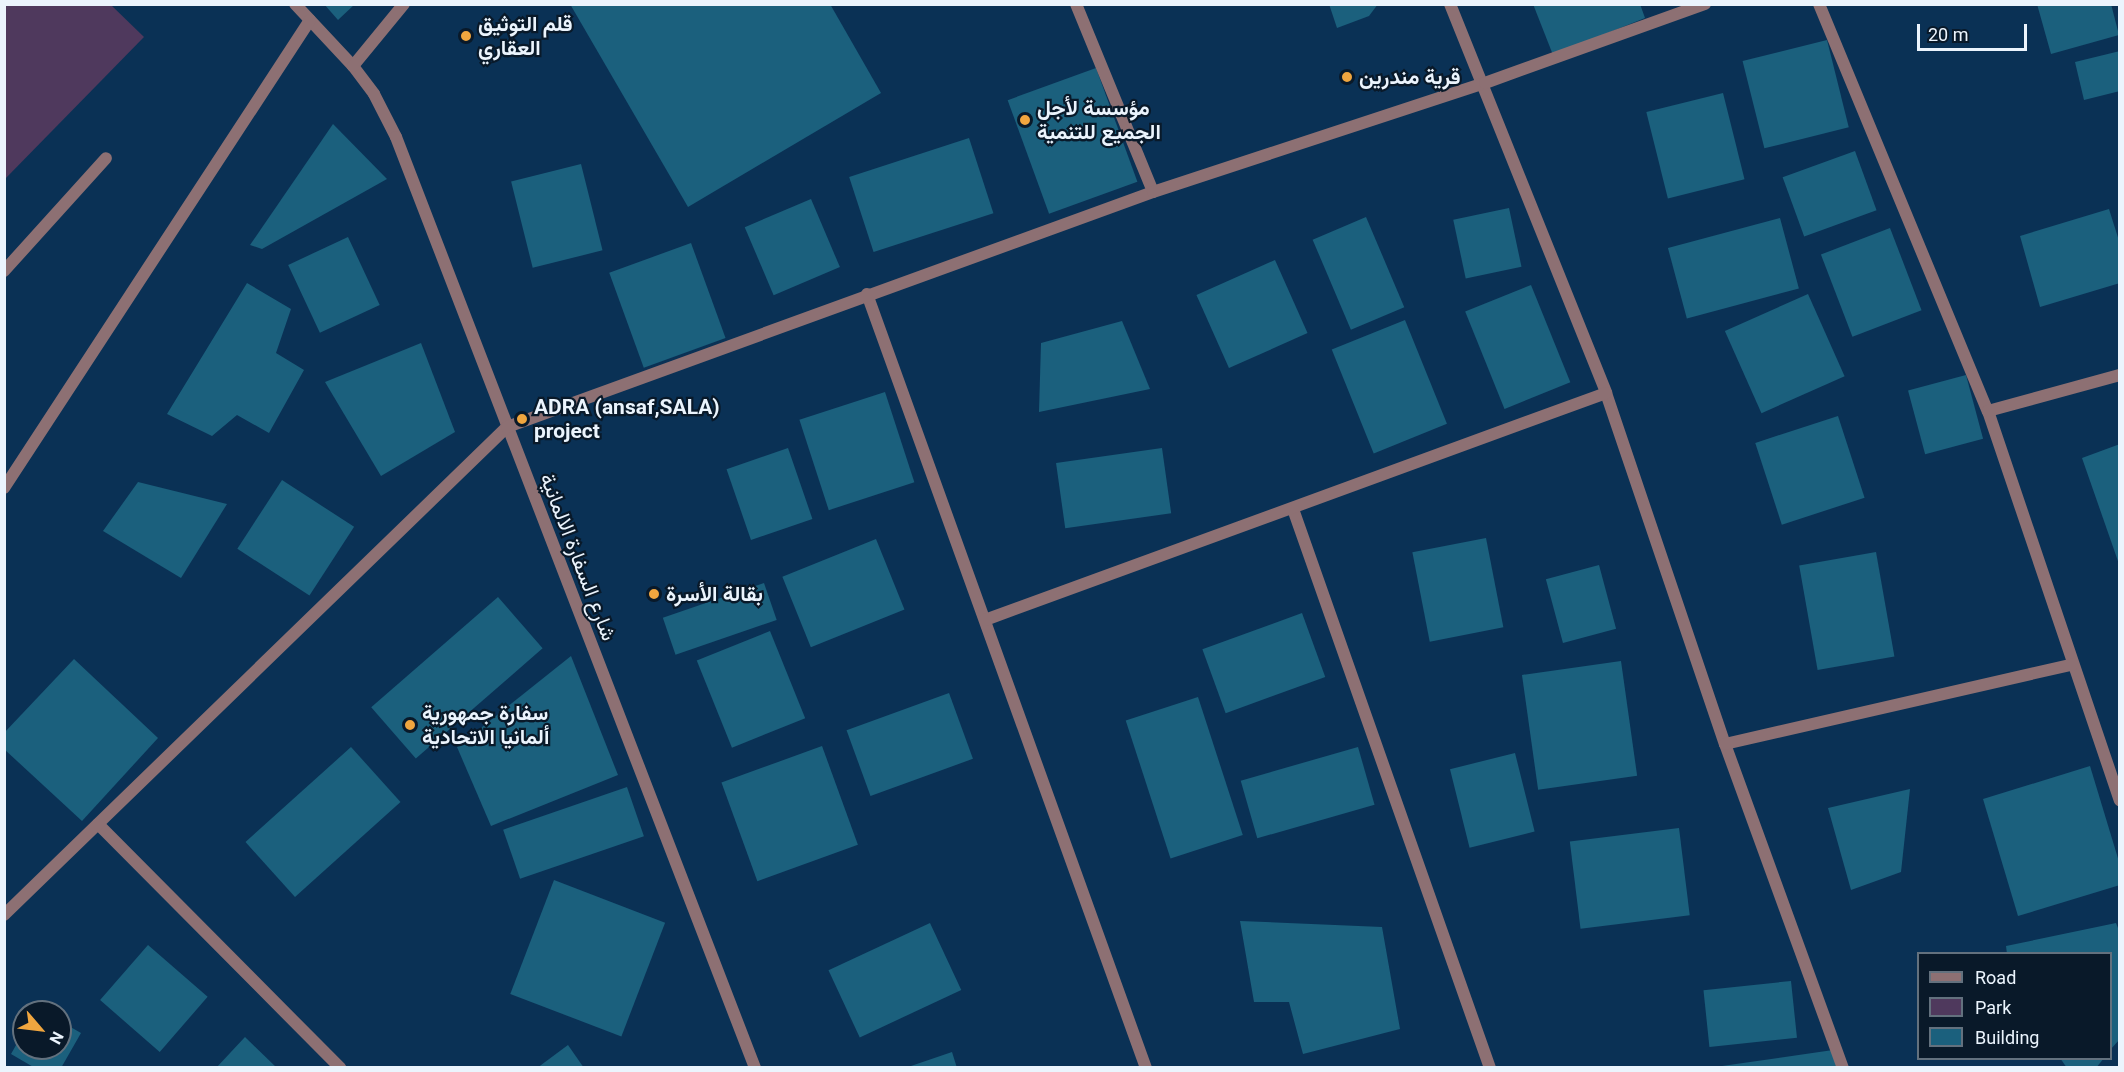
<!DOCTYPE html>
<html>
<head>
<meta charset="utf-8">
<style>
	body { margin:0 }
	#map { position:relative; width:2124px; height:1072px; overflow:hidden; background:#0a3155; font-family:Roboto,Vazirmatn,sans-serif }
	div>[style] { position:absolute }
	[style*='--x'] { left:calc(var(--x)*1px); top:calc(var(--y)*1px); width:calc(var(--w)*1px); rotate:calc(var(--a)*1deg) }
	.green>* { inset:0; background:#4f395d }
	.building>* { inset:0; background:#1b607d; transform-origin:0 0 }
	.lane>* { height:12px; margin:-6px; padding:0 6px; transform-origin:6px; border-radius:6px; background:#8d7073 }
	.street>* { height:12px; margin:-6px; padding:0 6px; transform-origin:6px; border-radius:6px; background:#8d7073 }
	.dots>* { width:16px; height:16px; translate:-50% -50%; box-sizing:border-box; border:3px solid #091929; border-radius:50% }
	span { translate:-50% -50%; white-space:nowrap; text-align:center; line-height:1.15; -webkit-text-stroke:4.5px #091929; paint-order:stroke }
	.poi-label { font-size:21px; color:#ebf4fd; font-weight:700 }
	.left { translate:0 -50%; text-align:left }
	.street-label { font-size:21px; color:#ebf4fd }
	.frame { position:absolute; inset:0; border:6px solid #ebf4fd; pointer-events:none }
	.legend { position:absolute; left:1917px; top:952px; width:195px; height:108px; box-sizing:border-box; background:#091929; border:2px solid #63717e; margin:0; padding:8px 10px; list-style:none; font-size:18px; color:#ebf4fd }
	.legend li { display:flex; align-items:center; gap:12px; height:30px }
	.legend b { width:30px; border:2px solid #63717e }
	.north { position:absolute; left:12px; top:1000px; width:60px; height:60px; box-sizing:border-box; background:#091929; border:2px solid #63717e; border-radius:50%; rotate:118deg; font-size:16px; font-weight:700; line-height:24px; text-align:center; color:#ebf4fd }
	.north::after { content:''; display:block; margin:auto; width:21px; height:27px; background:#f0a63f; clip-path:polygon(50% 0,100% 100%,50% 72%,0 100%) }
	.scale { position:absolute; left:1917px; top:24px; width:110px; height:27px; box-sizing:border-box; border:3px solid #ebf4fd; border-top:0; padding-left:8px; font-size:18px; line-height:21px; white-space:nowrap; color:#ebf4fd; -webkit-text-stroke:4px #091929; paint-order:stroke }
</style>
</head>
<body>
<div id="map">
	<div class="green">
		<div style="clip-path:polygon(5px 4px,111px 5px,144px 37px,5px 179px)"></div>
	</div>
	<div class="building">
		<div style="clip-path:polygon(324px 4px,355px 4px,338px 20px)"></div>
		<div style="clip-path:polygon(570px 4px,830px 4px,881px 93px,688px 207px)"></div>
		<div style="clip-path:polygon(1329px 4px,1378px 4px,1369px 16px,1337px 28px)"></div>
		<div style="clip-path:polygon(1533px 4px,1640px 4px,1645px 18px,1553px 55px)"></div>
		<div style="clip-path:polygon(2037px 4px,2111px 4px,2119px 35px,2051px 54px)"></div>
		<div style="left:1827px;top:40px;width:90px;height:87px;rotate:76deg"></div>
		<div style="clip-path:polygon(2120px 51px,2120px 91px,2084px 100px,2075px 62px)"></div>
		<div style="left:1096px;top:68px;width:121px;height:94px;rotate:70deg"></div>
		<div style="left:1723px;top:93px;width:89px;height:79px;rotate:76deg"></div>
		<div style="clip-path:polygon(333px 124px,387px 179px,262px 249px,250px 245px)"></div>
		<div style="left:969px;top:138px;width:79px;height:126px;rotate:72deg"></div>
		<div style="left:1855px;top:151px;width:63px;height:77px;rotate:70deg"></div>
		<div style="left:581px;top:164px;width:89px;height:72px;rotate:76deg"></div>
		<div style="left:811px;top:199px;width:74px;height:72px;rotate:67deg"></div>
		<div style="left:1509px;top:208px;width:60px;height:57px;rotate:78deg"></div>
		<div style="clip-path:polygon(2109px 209px,2120px 244px,2120px 283px,2040px 307px,2020px 236px)"></div>
		<div style="left:1366px;top:217px;width:98px;height:58px;rotate:67deg"></div>
		<div style="left:1780px;top:218px;width:73px;height:116px;rotate:75deg"></div>
		<div style="left:1890px;top:228px;width:88px;height:74px;rotate:69deg"></div>
		<div style="left:348px;top:237px;width:75px;height:66px;rotate:65deg"></div>
		<div style="left:691px;top:243px;width:101px;height:87px;rotate:70deg"></div>
		<div style="left:1275px;top:260px;width:80px;height:86px;rotate:66deg"></div>
		<div style="clip-path:polygon(247px 283px,291px 309px,276px 353px,304px 370px,269px 433px,237px 415px,212px 436px,167px 414px)"></div>
		<div style="left:1531px;top:285px;width:105px;height:71px;rotate:68deg"></div>
		<div style="left:1808px;top:294px;width:90px;height:91px;rotate:66deg"></div>
		<div style="left:1405px;top:320px;width:112px;height:79px;rotate:68deg"></div>
		<div style="clip-path:polygon(1122px 321px,1150px 389px,1039px 412px,1041px 343px)"></div>
		<div style="clip-path:polygon(421px 343px,455px 432px,381px 476px,325px 382px)"></div>
		<div style="left:1966px;top:375px;width:66px;height:60px;rotate:75deg"></div>
		<div style="left:885px;top:392px;width:95px;height:90px;rotate:72deg"></div>
		<div style="left:1838px;top:416px;width:86px;height:87px;rotate:72deg"></div>
		<div style="clip-path:polygon(2120px 444px,2120px 564px,2119px 564px,2082px 458px)"></div>
		<div style="left:788px;top:448px;width:75px;height:65px;rotate:71deg"></div>
		<div style="left:1162px;top:448px;width:66px;height:107px;rotate:82deg"></div>
		<div style="left:282px;top:480px;width:86px;height:82px;rotate:33deg"></div>
		<div style="clip-path:polygon(138px 482px,227px 504px,181px 578px,103px 531px)"></div>
		<div style="left:1486px;top:538px;width:91px;height:75px;rotate:79deg"></div>
		<div style="left:876px;top:539px;width:76px;height:101px;rotate:68deg"></div>
		<div style="left:1876px;top:552px;width:106px;height:78px;rotate:80deg"></div>
		<div style="left:1599px;top:565px;width:66px;height:55px;rotate:75deg"></div>
		<div style="left:764px;top:583px;width:39px;height:107px;rotate:71deg"></div>
		<div style="left:498px;top:597px;width:68px;height:168px;rotate:49deg"></div>
		<div style="left:1302px;top:613px;width:68px;height:106px;rotate:70deg"></div>
		<div style="left:770px;top:631px;width:94px;height:79px;rotate:68deg"></div>
		<div style="clip-path:polygon(571px 656px,618px 775px,491px 826px,457px 747px)"></div>
		<div style="clip-path:polygon(74px 659px,158px 738px,82px 821px,4px 749px,4px 733px)"></div>
		<div style="left:1621px;top:661px;width:116px;height:100px;rotate:82deg"></div>
		<div style="left:949px;top:693px;width:70px;height:109px;rotate:70deg"></div>
		<div style="left:1198px;top:697px;width:145px;height:76px;rotate:72deg"></div>
		<div style="left:822px;top:746px;width:105px;height:107px;rotate:70deg"></div>
		<div style="left:351px;top:747px;width:74px;height:142px;rotate:48deg"></div>
		<div style="left:1358px;top:747px;width:60px;height:122px;rotate:74deg"></div>
		<div style="left:1515px;top:753px;width:81px;height:67px;rotate:76deg"></div>
		<div style="clip-path:polygon(2090px 766px,2120px 865px,2120px 885px,2018px 916px,1983px 799px)"></div>
		<div style="left:627px;top:787px;width:52px;height:131px;rotate:71deg"></div>
		<div style="clip-path:polygon(1910px 789px,1901px 872px,1851px 890px,1828px 808px)"></div>
		<div style="left:1679px;top:828px;width:88px;height:110px;rotate:83deg"></div>
		<div style="left:554px;top:880px;width:119px;height:122px;rotate:21deg"></div>
		<div style="clip-path:polygon(1240px 921px,1382px 927px,1400px 1029px,1303px 1054px,1289px 1002px,1254px 1002px)"></div>
		<div style="left:930px;top:923px;width:74px;height:112px;rotate:65deg"></div>
		<div style="clip-path:polygon(2116px 923px,2120px 933px,2120px 1039px,2110px 1050px,2110px 954px,2007px 954px,2006px 946px)"></div>
		<div style="left:148px;top:945px;width:79px;height:73px;rotate:41deg"></div>
		<div style="left:1791px;top:981px;width:57px;height:88px;rotate:84deg"></div>
		<div style="clip-path:polygon(60px 1021px,81px 1033px,61px 1068px,35px 1068px,11px 1054px,24px 1031px,24px 1048px,60px 1048px)"></div>
		<div style="clip-path:polygon(245px 1037px,277px 1068px,216px 1068px)"></div>
		<div style="clip-path:polygon(568px 1045px,584px 1068px,537px 1068px)"></div>
		<div style="clip-path:polygon(1833px 1050px,1839px 1068px,1722px 1068px,1722px 1066px)"></div>
		<div style="clip-path:polygon(952px 1052px,957px 1068px,908px 1068px,908px 1067px)"></div>
		<div style="clip-path:polygon(2060px 1058px,2104px 1058px,2096px 1068px,2067px 1068px)"></div>
	</div>
	<div class="lane">
		<div style="--x:4;--y:271;--w:152;--a:-47.9"></div>
	</div>
	<div class="street">
		<div style="--x:295;--y:4;--w:85;--a:46.9"></div>
		<div style="--x:353;--y:66;--w:35;--a:53"></div>
		<div style="--x:374;--y:94;--w:48;--a:62.9"></div>
		<div style="--x:396;--y:137;--w:998;--a:68.91"></div>
		<div style="--x:1076;--y:4;--w:203;--a:67.7"></div>
		<div style="--x:1450;--y:4;--w:419;--a:68.1"></div>
		<div style="--x:1606;--y:393;--w:371;--a:71.3"></div>
		<div style="--x:1725;--y:744;--w:345;--a:70"></div>
		<div style="--x:1819;--y:4;--w:441;--a:67.5"></div>
		<div style="--x:1988;--y:411;--w:411;--a:71.3"></div>
		<div style="--x:353;--y:66;--w:80;--a:-50.6"></div>
		<div style="--x:867;--y:294;--w:823;--a:70.18"></div>
		<div style="--x:1988;--y:411;--w:137;--a:-15.3"></div>
		<div style="--x:4;--y:488;--w:559;--a:-56.82"></div>
		<div style="--x:1293;--y:509;--w:593;--a:70.59"></div>
		<div style="--x:985;--y:620;--w:661;--a:-20.08"></div>
		<div style="--x:1725;--y:744;--w:357;--a:-12.9"></div>
		<div style="--x:98;--y:824;--w:344;--a:45.2"></div>
		<div style="--x:4;--y:915;--w:701;--a:-44.13"></div>
		<div style="--x:507;--y:427;--w:687;--a:-19.99"></div>
		<div style="--x:1153;--y:192;--w:349;--a:-18.2"></div>
		<div style="--x:1485;--y:83;--w:234;--a:-19.8"></div>
	</div>
	<div class="dots">
		<div style="left:466px;top:36px;background:#f0a63f"></div>
		<div style="left:1347px;top:77px;background:#f0a63f"></div>
		<div style="left:1025px;top:120px;background:#f0a63f"></div>
		<div style="left:522px;top:419px;background:#f0a63f"></div>
		<div style="left:654px;top:594px;background:#f0a63f"></div>
		<div style="left:410px;top:725px;background:#f0a63f"></div>
	</div>
	<div class="poi-label">
		<span class="left" style="left:478px;top:36px">قلم التوثيق<br>العقاري</span>
		<span class="left" style="left:1359px;top:77px">قرية مندرين</span>
		<span class="left" style="left:1037px;top:120px">مؤسسة لأجل<br>الجميع للتنمية</span>
		<span class="left" style="left:534px;top:419px">ADRA (ansaf,SALA)<br>project</span>
		<span class="left" style="left:666px;top:594px">بقالة الأسرة</span>
		<span class="left" style="left:422px;top:725px">سفارة جمهورية<br>ألمانيا الاتحادية</span>
	</div>
	<div class="street-label">
		<span style="left:578px;top:557px;rotate:69deg">شارع السفارة الالمانية</span>
	</div>
	<div class="frame"></div>
	<ul class="legend">
	<li><b style="height:8px;background:#8d7073"></b>Road</li>
	<li><b style="height:16px;background:#4f395d"></b>Park</li>
	<li><b style="height:16px;background:#1b607d"></b>Building</li>
	</ul>
	<div class="north">N</div>
	<div class="scale">20 m</div>
</div>
</body>
</html>
